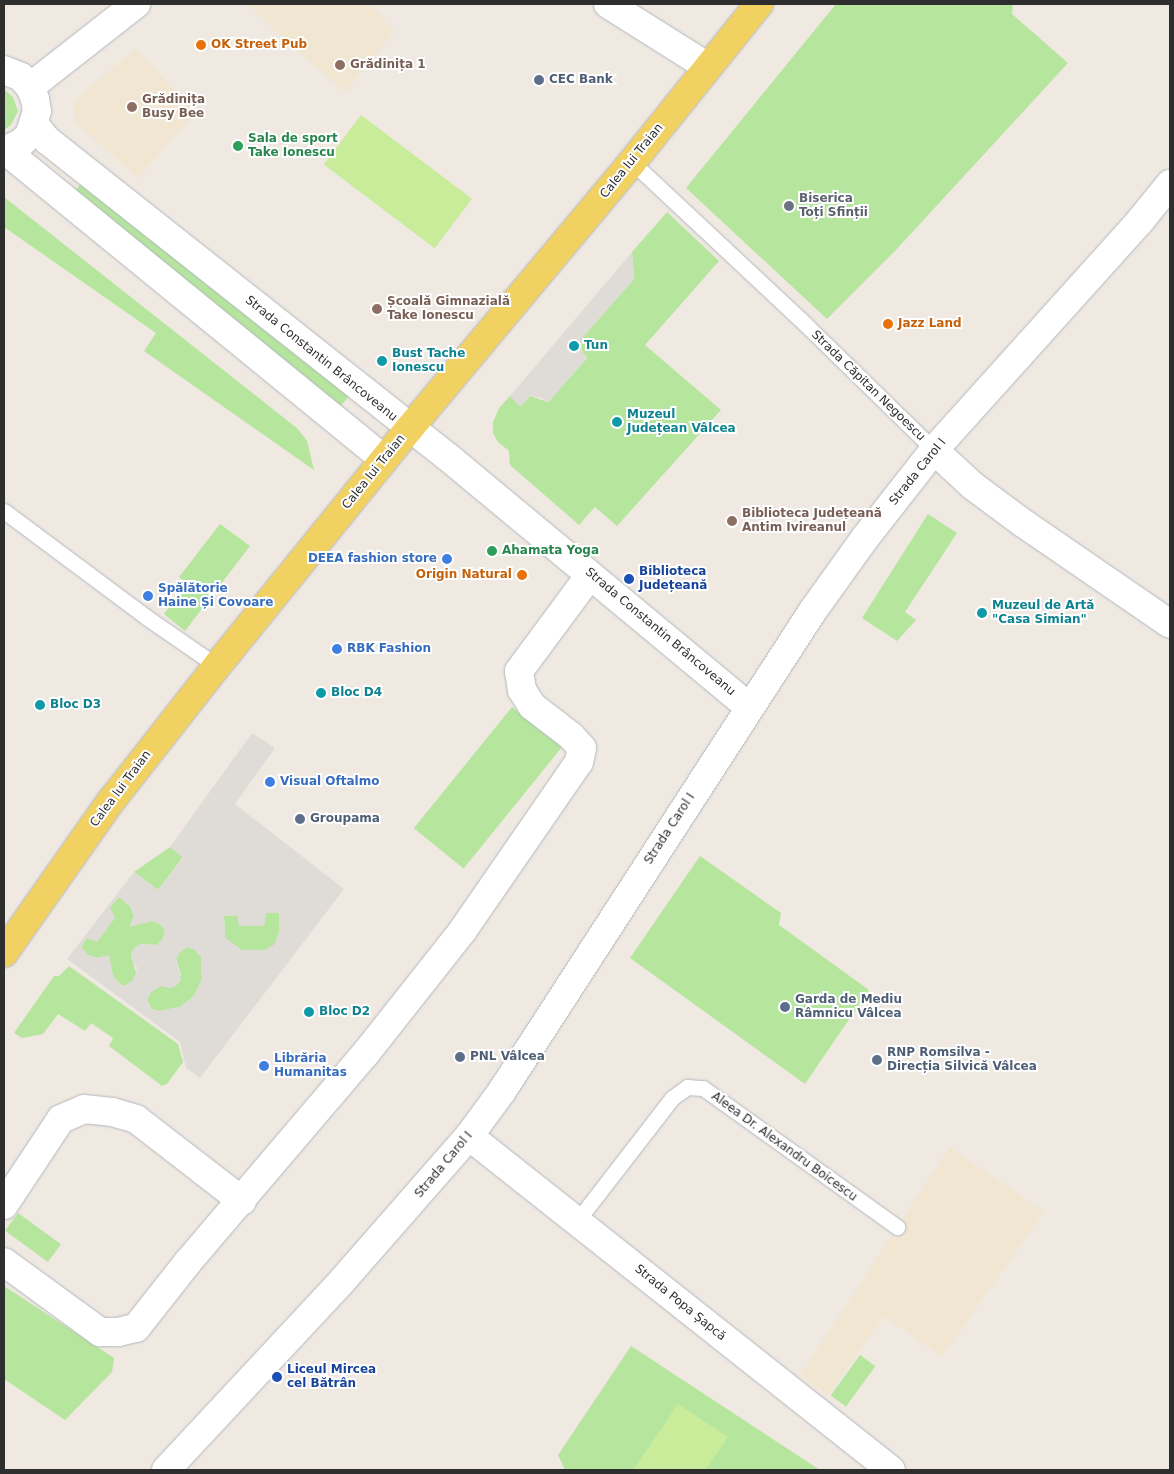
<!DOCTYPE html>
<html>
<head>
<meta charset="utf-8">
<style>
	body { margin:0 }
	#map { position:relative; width:1174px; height:1474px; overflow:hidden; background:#efe9e1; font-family:"DejaVu Sans",sans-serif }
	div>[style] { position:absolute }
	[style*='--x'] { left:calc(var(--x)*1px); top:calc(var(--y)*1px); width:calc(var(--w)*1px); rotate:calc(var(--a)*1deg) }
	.education>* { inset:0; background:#f0e6d1 }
	.green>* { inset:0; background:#b6e59e; transform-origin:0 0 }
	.pitch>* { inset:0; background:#c9ec9a; transform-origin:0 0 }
	.plaza>* { inset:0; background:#dfdcd8 }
	.roads { filter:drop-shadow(0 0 1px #b4b7c1) drop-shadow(0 0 1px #b4b7c1) }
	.lane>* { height:15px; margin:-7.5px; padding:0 7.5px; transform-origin:7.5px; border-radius:7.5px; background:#fff }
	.street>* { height:28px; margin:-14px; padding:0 14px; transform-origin:14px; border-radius:14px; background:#fff }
	.secondary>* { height:28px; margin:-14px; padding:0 14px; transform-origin:14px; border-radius:14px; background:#fff }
	.primary>* { height:28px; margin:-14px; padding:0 14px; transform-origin:14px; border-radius:14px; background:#f2d163 }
	.dots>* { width:14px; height:14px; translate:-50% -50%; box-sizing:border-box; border:2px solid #fff; border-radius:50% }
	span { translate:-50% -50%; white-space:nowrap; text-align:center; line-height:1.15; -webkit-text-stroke:4px #fff; paint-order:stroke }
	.food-label { font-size:12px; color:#c56008; font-weight:700 }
	.left { translate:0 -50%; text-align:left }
	.right { translate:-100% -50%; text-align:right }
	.education-label { font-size:12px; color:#785e54; font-weight:700 }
	.service-label { font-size:12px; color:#4e5e75; font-weight:700 }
	.leisure-label { font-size:12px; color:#27864d; font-weight:700 }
	.street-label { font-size:12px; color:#2e2e2e }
	.worship-label { font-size:12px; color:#5b616d; font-weight:700 }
	.culture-label { font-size:12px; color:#0d838f; font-weight:700 }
	.shop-label { font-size:12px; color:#366cbe; font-weight:700 }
	.transit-label { font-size:12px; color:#164399; font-weight:700 }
	.frame { position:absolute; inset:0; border:5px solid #2e2e2e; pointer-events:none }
</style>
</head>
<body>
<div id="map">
	<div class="education">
		<div style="clip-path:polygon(248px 4px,369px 4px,395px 31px,345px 92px,283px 39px)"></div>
		<div style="clip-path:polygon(136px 48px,195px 113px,138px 178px,75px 122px,74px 101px)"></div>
		<div style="clip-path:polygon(950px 1147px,1044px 1212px,942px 1357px,884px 1316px,827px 1396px,800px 1375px)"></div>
	</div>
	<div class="green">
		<div style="clip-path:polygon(836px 4px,1013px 4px,1012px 14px,1068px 63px,895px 251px,827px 319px,686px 188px)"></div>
		<div style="clip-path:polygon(4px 89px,13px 97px,18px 111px,11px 125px,4px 130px)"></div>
		<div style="left:83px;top:181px;width:342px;height:13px;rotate:39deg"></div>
		<div style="clip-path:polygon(4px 197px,298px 429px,307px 441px,314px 470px,144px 351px,156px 333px,4px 227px)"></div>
		<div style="clip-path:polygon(667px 212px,719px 261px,645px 345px,721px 410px,617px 526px,595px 507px,579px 525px,510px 465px,509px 451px,498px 442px,493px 433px,493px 422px,499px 408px,510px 396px,521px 406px,530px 396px,548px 402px,587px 358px,582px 351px,581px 339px,634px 279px,632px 252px)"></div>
		<div style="clip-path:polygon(928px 514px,957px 533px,905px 612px,916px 620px,897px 641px,862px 618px)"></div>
		<div style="clip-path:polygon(220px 524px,250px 546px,185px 631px,164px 614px,187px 583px,179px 577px)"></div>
		<div style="left:512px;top:707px;width:64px;height:156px;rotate:39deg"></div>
		<div style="clip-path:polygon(170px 847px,183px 857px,158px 890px,134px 872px)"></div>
		<div style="clip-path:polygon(700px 856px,781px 913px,779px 925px,869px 990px,805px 1084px,630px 958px)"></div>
		<div style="clip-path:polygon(119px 897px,130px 906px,134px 916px,130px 926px,152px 921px,160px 924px,165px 930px,163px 939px,157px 945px,141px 944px,131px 953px,136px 973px,133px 980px,126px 985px,121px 985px,113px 977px,109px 956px,97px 958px,88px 955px,81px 947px,87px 938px,97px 942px,110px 907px)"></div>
		<div style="clip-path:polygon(266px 913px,279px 913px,279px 933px,274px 945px,264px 950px,242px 950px,225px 938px,224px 916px,237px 915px,264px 926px)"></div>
		<div style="clip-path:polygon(188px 947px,195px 950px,201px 957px,202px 979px,194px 996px,180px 1007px,159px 1011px,152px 1009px,147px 1000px,150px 993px,161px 985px,170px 988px,181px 975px,176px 958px,179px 952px)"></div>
		<div style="clip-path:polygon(69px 966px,178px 1044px,183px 1062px,167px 1084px,162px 1086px,109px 1046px,113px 1038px,91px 1023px,85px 1031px,58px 1014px,43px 1034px,22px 1038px,14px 1033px,54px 976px,59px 976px)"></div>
		<div style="left:18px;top:1213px;width:53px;height:22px;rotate:36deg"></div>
		<div style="clip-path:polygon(4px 1286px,114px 1358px,112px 1372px,65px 1420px,4px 1379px)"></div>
		<div style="clip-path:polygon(631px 1346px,820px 1470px,565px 1470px,558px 1455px)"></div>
		<div style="left:860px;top:1355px;width:19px;height:50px;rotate:36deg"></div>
	</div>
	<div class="pitch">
		<div style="left:361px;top:115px;width:139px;height:62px;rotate:37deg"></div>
		<div style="clip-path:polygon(678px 1404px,728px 1437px,705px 1470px,633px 1470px)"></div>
	</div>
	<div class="plaza">
		<div style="clip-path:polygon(632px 252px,634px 279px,581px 339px,582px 351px,587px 357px,548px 403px,542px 398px,530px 396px,521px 407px,510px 396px)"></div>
		<div style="clip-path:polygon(evenodd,252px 733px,275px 748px,235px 804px,344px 889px,200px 1078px,186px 1068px,180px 1042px,67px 959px,134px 872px,158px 890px,183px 858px,170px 847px,252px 733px,119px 897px,130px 906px,134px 916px,130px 927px,152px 921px,160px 924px,165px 930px,163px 939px,157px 945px,141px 944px,135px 947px,131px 953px,131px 959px,137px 967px,136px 973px,133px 980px,126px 985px,121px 985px,113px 977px,109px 955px,97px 958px,88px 955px,81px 947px,87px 938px,97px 942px,115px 918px,110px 907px,119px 897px,252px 733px,266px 913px,279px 913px,279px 933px,274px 945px,264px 950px,242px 950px,225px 938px,224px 916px,237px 915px,239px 926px,264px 926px,266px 913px,252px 733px,188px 947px,195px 950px,201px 957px,202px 979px,194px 996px,180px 1007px,159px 1011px,152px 1009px,147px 1000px,150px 993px,161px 986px,170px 988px,176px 986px,181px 980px,176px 958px,180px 952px,188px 947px)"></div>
	</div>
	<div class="roads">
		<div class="lane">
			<div style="--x:632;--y:162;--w:237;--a:43.1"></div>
			<div style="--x:805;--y:324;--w:180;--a:44.3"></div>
			<div style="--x:4;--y:511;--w:177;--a:36.7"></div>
			<div style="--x:146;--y:617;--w:86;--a:34.6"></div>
			<div style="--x:577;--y:1221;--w:155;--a:-52.3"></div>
			<div style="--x:672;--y:1098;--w:19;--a:-36"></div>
			<div style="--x:687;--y:1087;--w:16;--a:4"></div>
			<div style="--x:703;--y:1088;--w:239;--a:35.6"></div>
		</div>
		<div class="street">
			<div style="--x:608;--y:4;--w:118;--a:32.2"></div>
			<div style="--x:30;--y:87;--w:135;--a:-38.1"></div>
			<div style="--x:34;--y:124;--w:21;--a:51"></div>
			<div style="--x:47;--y:140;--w:513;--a:38.35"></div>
			<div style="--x:449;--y:458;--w:390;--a:39.7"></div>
			<div style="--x:6;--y:151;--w:488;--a:39.2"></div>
			<div style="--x:934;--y:450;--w:53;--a:42.7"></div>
			<div style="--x:973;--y:486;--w:62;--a:36.5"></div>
			<div style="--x:1023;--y:523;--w:178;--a:34.5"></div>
			<div style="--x:469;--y:1136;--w:538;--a:38.36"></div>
			<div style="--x:4;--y:1205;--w:103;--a:-56.5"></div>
			<div style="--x:61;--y:1119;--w:25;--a:-23"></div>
			<div style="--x:84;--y:1109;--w:28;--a:6"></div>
			<div style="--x:112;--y:1112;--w:25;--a:16"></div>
			<div style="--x:136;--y:1119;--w:134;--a:37.7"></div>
			<div style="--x:4;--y:1262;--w:119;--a:36.1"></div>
			<div style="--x:100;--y:1332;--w:18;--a:0"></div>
			<div style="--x:118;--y:1332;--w:18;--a:-13"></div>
			<div style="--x:136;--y:1328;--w:84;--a:-51.8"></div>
			<div style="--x:188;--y:1262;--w:275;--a:-49.6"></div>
			<div style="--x:366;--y:1053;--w:157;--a:-51.7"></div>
			<div style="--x:463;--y:930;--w:204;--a:-55.4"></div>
			<div style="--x:579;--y:762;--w:14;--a:-78"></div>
			<div style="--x:582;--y:748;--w:16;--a:-133"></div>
			<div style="--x:571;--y:736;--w:49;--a:-142.4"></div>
			<div style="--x:532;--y:706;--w:19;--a:-122"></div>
			<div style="--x:522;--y:690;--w:19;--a:-99"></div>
			<div style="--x:519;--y:671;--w:119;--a:-53.5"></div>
		</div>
		<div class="secondary">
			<div style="--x:4;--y:70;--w:18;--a:22"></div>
			<div style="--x:21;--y:77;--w:13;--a:48"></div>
			<div style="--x:30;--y:87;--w:13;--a:67"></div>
			<div style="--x:35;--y:99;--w:12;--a:81"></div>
			<div style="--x:37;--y:111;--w:25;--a:108"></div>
			<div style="--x:29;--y:135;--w:11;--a:135"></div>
			<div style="--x:21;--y:143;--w:19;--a:155"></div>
			<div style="--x:166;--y:1470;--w:258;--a:-47"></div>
			<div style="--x:342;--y:1281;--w:193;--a:-48.8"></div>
			<div style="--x:469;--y:1136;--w:56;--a:-53.7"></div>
			<div style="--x:502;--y:1091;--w:571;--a:-57.09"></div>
			<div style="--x:812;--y:612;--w:91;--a:-54.4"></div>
			<div style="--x:865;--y:538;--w:112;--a:-51.9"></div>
			<div style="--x:934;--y:450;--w:308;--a:-48"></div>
			<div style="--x:1140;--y:221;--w:48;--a:-51"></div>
		</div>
		<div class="primary">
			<div style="--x:4;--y:953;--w:186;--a:-54.9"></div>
			<div style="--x:111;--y:801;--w:172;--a:-51.9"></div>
			<div style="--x:217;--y:666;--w:305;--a:-51"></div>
			<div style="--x:409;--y:429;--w:348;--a:-50.1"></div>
			<div style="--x:632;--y:162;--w:203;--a:-51.2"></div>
		</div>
	</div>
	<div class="dots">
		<div style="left:201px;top:45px;background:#e8710a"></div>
		<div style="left:340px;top:65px;background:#8d6e63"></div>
		<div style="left:539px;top:80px;background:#5c6f8a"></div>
		<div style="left:132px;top:107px;background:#8d6e63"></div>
		<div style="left:238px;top:146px;background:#2e9e5b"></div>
		<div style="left:789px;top:206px;background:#6b7280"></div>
		<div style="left:377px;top:309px;background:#8d6e63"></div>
		<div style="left:888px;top:324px;background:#e8710a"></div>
		<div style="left:574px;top:346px;background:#0f9aa8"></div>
		<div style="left:382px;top:361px;background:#0f9aa8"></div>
		<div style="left:617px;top:422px;background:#0f9aa8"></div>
		<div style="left:732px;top:521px;background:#8d6e63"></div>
		<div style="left:492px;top:551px;background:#2e9e5b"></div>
		<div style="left:447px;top:559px;background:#3f7fe0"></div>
		<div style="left:522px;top:575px;background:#e8710a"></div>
		<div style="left:629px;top:579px;background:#1a4fb4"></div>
		<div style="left:148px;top:596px;background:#3f7fe0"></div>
		<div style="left:982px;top:613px;background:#0f9aa8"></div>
		<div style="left:337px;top:649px;background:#3f7fe0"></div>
		<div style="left:321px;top:693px;background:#0f9aa8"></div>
		<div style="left:40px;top:705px;background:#0f9aa8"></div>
		<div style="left:270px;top:782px;background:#3f7fe0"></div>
		<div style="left:300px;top:819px;background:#5c6f8a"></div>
		<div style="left:785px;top:1007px;background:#5c6f8a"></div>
		<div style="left:309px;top:1012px;background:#0f9aa8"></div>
		<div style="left:460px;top:1057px;background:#5c6f8a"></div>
		<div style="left:877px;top:1060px;background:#5c6f8a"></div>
		<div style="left:264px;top:1066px;background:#3f7fe0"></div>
		<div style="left:277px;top:1377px;background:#1a4fb4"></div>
	</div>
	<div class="food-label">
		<span class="left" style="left:211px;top:45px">OK Street Pub</span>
		<span class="left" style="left:898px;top:324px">Jazz Land</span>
		<span class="right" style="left:512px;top:575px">Origin Natural</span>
	</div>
	<div class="education-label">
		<span class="left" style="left:350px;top:65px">Grădinița 1</span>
		<span class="left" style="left:142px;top:107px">Grădinița<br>Busy Bee</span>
		<span class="left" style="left:387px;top:309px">Școală Gimnazială<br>Take Ionescu</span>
		<span class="left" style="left:742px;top:521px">Biblioteca Județeană<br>Antim Ivireanul</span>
	</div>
	<div class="service-label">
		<span class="left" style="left:549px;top:80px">CEC Bank</span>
		<span class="left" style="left:310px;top:819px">Groupama</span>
		<span class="left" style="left:795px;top:1007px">Garda de Mediu<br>Râmnicu Vâlcea</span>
		<span class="left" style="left:887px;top:1060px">RNP Romsilva -<br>Direcția Silvică Vâlcea</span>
		<span class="left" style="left:470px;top:1057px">PNL Vâlcea</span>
	</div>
	<div class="leisure-label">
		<span class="left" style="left:248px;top:146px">Sala de sport<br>Take Ionescu</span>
		<span class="left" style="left:502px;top:551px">Ahamata Yoga</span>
	</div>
	<div class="street-label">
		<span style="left:632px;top:161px;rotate:-51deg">Calea lui Traian</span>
		<span style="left:321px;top:359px;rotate:39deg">Strada Constantin Brâncoveanu</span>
		<span style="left:868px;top:386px;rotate:44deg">Strada Căpitan Negoescu</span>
		<span style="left:374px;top:472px;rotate:-51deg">Calea lui Traian</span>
		<span style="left:918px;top:472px;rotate:-51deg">Strada Carol I</span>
		<span style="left:660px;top:632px;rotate:40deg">Strada Constantin Brâncoveanu</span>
		<span style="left:121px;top:789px;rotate:-53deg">Calea lui Traian</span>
		<span style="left:670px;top:829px;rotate:-57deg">Strada Carol I</span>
		<span style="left:784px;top:1147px;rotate:36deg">Aleea Dr. Alexandru Boicescu</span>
		<span style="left:444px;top:1165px;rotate:-50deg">Strada Carol I</span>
		<span style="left:680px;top:1303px;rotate:39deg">Strada Popa Șapcă</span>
	</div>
	<div class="worship-label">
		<span class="left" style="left:799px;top:206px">Biserica<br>Toți Sfinții</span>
	</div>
	<div class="culture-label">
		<span class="left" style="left:584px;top:346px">Tun</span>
		<span class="left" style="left:392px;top:361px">Bust Tache<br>Ionescu</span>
		<span class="left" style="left:627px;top:422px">Muzeul<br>Județean Vâlcea</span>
		<span class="left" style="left:992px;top:613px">Muzeul de Artă<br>"Casa Simian"</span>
		<span class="left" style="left:331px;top:693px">Bloc D4</span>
		<span class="left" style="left:50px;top:705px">Bloc D3</span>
		<span class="left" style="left:319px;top:1012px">Bloc D2</span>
	</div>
	<div class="shop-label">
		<span class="right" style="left:437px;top:559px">DEEA fashion store</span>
		<span class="left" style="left:158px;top:596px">Spălătorie<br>Haine Și Covoare</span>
		<span class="left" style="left:347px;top:649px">RBK Fashion</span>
		<span class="left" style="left:280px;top:782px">Visual Oftalmo</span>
		<span class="left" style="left:274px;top:1066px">Librăria<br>Humanitas</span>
	</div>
	<div class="transit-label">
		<span class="left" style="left:639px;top:579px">Biblioteca<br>Județeană</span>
		<span class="left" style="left:287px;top:1377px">Liceul Mircea<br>cel Bătrân</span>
	</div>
	<div class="frame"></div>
</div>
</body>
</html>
